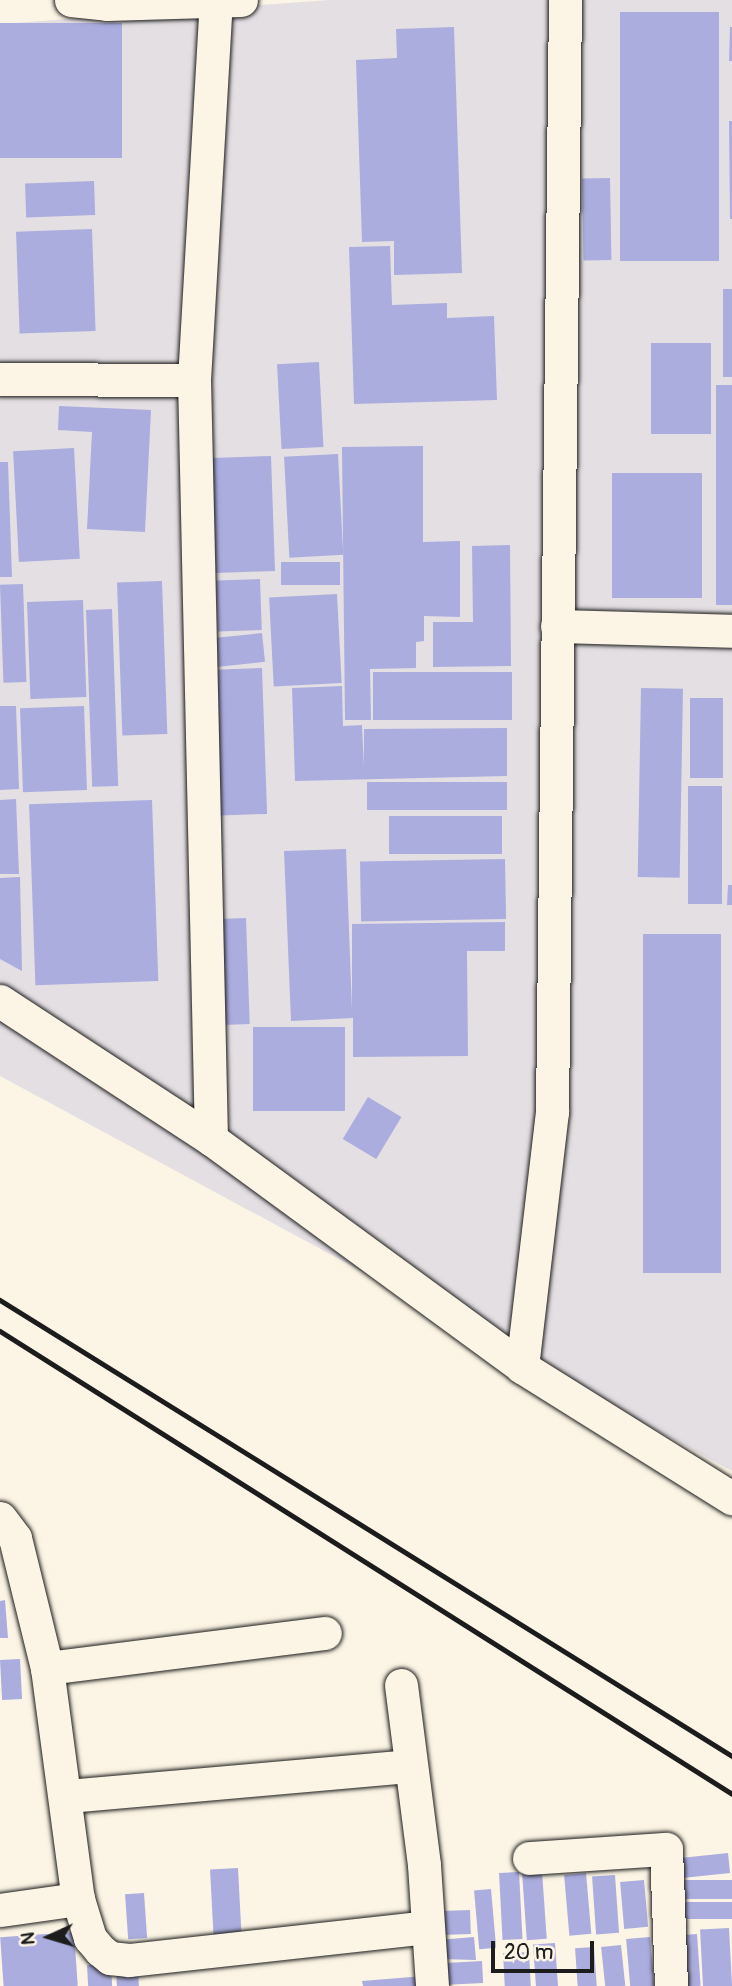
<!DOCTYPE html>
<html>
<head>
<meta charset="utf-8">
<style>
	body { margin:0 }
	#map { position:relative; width:732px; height:1986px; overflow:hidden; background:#fcf5e5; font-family:Pangolin,sans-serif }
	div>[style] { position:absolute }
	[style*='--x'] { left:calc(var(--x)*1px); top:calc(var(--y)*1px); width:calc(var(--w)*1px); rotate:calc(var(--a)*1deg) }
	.built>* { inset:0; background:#e4dfe3 }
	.building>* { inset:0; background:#abadde; transform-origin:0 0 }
	.roads { filter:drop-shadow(0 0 2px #1c1c1c) drop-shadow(0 0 2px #1c1c1c) }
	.minor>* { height:33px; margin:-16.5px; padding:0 16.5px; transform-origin:16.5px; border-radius:16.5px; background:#fcf5e5 }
	.rail>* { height:5px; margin:-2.5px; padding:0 2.5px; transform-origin:2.5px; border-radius:2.5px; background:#1c1c1c }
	span { translate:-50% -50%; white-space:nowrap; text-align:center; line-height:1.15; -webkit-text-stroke:7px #fcf5e5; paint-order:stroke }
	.north { position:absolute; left:14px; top:1902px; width:70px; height:70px; -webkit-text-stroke:5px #fcf5e5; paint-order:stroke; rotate:266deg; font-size:19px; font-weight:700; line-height:28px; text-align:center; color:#1c1c1c }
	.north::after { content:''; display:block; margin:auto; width:24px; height:32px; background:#1c1c1c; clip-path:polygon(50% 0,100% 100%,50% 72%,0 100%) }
	.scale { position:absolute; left:491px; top:1941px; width:103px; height:32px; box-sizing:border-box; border:4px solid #1c1c1c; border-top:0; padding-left:9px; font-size:21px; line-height:24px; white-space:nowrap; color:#1c1c1c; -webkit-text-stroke:5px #fcf5e5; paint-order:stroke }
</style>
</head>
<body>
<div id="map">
	<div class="built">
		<div style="clip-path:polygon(329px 0,732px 0,732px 1471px,0 1076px,0 24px)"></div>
	</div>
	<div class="building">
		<div style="left:719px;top:12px;width:249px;height:99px;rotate:90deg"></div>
		<div style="left:0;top:23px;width:122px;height:135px"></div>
		<div style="clip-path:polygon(454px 27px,462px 273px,394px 275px,394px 241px,362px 242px,356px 60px,397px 58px,396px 29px)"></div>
		<div style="clip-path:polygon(730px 27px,732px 27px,732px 61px,729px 61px)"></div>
		<div style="clip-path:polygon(729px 121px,732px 121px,732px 219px,730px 219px)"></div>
		<div style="left:610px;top:178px;width:82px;height:28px;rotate:89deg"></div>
		<div style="left:94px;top:181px;width:34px;height:69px;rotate:88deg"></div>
		<div style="left:92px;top:229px;width:102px;height:76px;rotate:88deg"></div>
		<div style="clip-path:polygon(390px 246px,392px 305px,447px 303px,447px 318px,494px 316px,497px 400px,354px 404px,349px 247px)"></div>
		<div style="left:723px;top:289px;width:9px;height:88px"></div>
		<div style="left:651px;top:343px;width:60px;height:91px"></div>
		<div style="left:319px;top:362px;width:85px;height:42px;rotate:87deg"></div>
		<div style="left:716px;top:385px;width:16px;height:220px"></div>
		<div style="clip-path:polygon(59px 406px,151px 410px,145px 532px,87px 529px,92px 432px,58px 430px)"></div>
		<div style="clip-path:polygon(423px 446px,423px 542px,460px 541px,460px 617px,424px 616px,424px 641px,416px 642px,416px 668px,370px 669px,371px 720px,345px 720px,342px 447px)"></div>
		<div style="left:74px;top:448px;width:111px;height:61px;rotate:87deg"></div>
		<div style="left:338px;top:454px;width:101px;height:54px;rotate:87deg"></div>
		<div style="left:271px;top:456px;width:115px;height:59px;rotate:88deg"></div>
		<div style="clip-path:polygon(0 462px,8px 462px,12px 577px,0 577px)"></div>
		<div style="left:702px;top:473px;width:125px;height:90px;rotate:90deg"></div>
		<div style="clip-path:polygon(510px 545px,511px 666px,433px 667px,433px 622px,473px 622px,472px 546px)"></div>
		<div style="left:340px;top:562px;width:23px;height:59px;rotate:90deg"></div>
		<div style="left:260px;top:579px;width:51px;height:44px;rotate:88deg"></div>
		<div style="left:162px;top:581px;width:153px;height:45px;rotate:88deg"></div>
		<div style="left:23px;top:584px;width:98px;height:23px;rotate:88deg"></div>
		<div style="left:337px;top:594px;width:89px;height:68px;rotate:87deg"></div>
		<div style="left:83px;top:600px;width:97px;height:56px;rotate:88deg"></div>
		<div style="left:112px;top:609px;width:177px;height:26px;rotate:88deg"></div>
		<div style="left:262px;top:633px;width:29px;height:53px;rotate:84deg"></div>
		<div style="left:262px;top:668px;width:146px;height:47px;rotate:88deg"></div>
		<div style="left:512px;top:672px;width:48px;height:139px;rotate:90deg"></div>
		<div style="clip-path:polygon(342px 686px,343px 726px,362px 725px,364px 766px,364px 729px,507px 728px,507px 776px,295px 781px,292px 688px)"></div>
		<div style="left:641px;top:688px;width:42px;height:189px;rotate:1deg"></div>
		<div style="left:690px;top:698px;width:33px;height:80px"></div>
		<div style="clip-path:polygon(0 706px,16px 706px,19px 789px,0 790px)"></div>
		<div style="left:84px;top:706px;width:84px;height:64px;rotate:88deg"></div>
		<div style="left:507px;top:782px;width:28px;height:140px;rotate:90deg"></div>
		<div style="left:688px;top:786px;width:34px;height:118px"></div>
		<div style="clip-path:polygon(16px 799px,19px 874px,0 874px,0 800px)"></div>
		<div style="left:152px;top:800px;width:181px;height:123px;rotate:88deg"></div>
		<div style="left:502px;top:816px;width:38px;height:113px;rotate:90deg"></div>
		<div style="clip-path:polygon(346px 849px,352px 1011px,352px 924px,505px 922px,505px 951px,467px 951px,468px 1056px,353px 1057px,353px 1018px,291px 1021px,284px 851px)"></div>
		<div style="left:505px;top:859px;width:60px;height:145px;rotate:89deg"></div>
		<div style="clip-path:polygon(20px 877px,22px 971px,0 959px,0 878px)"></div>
		<div style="clip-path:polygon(728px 885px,732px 885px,732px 905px,727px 905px)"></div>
		<div style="left:246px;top:918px;width:106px;height:35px;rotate:88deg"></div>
		<div style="left:643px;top:934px;width:78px;height:339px"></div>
		<div style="left:253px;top:1027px;width:92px;height:84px"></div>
		<div style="left:368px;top:1097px;width:39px;height:49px;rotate:31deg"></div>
		<div style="clip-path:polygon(5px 1600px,8px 1638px,0 1638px,0 1601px)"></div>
		<div style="left:20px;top:1659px;width:40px;height:20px;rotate:87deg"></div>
		<div style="left:728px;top:1853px;width:20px;height:55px;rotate:84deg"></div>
		<div style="left:238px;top:1868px;width:66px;height:28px;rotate:87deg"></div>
		<div style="left:542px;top:1871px;width:68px;height:20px;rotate:86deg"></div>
		<div style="left:519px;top:1872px;width:67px;height:20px;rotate:87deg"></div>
		<div style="left:586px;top:1873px;width:61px;height:22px;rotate:85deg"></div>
		<div style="left:615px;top:1875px;width:58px;height:23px;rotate:86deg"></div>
		<div style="left:644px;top:1880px;width:47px;height:24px;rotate:85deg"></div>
		<div style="left:732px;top:1880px;width:19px;height:56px;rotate:90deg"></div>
		<div style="left:491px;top:1889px;width:59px;height:17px;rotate:85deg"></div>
		<div style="left:144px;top:1893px;width:45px;height:19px;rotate:86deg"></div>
		<div style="left:732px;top:1902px;width:17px;height:56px;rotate:90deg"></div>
		<div style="left:470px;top:1910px;width:24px;height:37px;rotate:88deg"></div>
		<div style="left:729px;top:1928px;width:58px;height:29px;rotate:87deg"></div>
		<div style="left:74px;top:1932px;width:54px;height:74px;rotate:86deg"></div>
		<div style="left:697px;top:1934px;width:52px;height:25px;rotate:86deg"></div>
		<div style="clip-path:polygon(474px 1937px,476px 1960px,440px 1959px,438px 1940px)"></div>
		<div style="left:650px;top:1937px;width:49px;height:24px;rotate:85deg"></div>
		<div style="left:555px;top:1943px;width:43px;height:22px;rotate:86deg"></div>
		<div style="left:621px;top:1945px;width:41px;height:20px;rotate:84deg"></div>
		<div style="left:594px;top:1947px;width:39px;height:19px;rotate:86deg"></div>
		<div style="left:529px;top:1952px;width:34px;height:26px;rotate:87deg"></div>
		<div style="left:482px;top:1961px;width:22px;height:36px;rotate:87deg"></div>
		<div style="left:111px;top:1964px;width:22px;height:24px;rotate:87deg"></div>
		<div style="left:138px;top:1969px;width:17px;height:22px;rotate:87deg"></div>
		<div style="clip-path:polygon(424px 1976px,425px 1986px,363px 1986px,362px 1981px)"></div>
	</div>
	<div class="roads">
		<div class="minor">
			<div style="--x:71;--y:0;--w:36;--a:6"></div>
			<div style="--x:107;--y:4;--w:134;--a:-1.7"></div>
			<div style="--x:0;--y:379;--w:194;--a:0.3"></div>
			<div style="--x:557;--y:626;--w:175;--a:1.6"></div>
			<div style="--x:0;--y:1001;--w:252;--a:33.2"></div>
			<div style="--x:211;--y:1139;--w:386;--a:36.2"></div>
			<div style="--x:522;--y:1367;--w:248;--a:32"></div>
			<div style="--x:211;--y:1139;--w:759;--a:-91.28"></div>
			<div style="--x:194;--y:380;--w:379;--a:-86.7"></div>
			<div style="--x:522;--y:1367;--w:257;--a:-83.3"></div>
			<div style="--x:552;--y:1112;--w:1112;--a:-89.33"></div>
			<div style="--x:0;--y:1518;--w:25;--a:53"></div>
			<div style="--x:15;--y:1538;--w:134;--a:76.2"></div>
			<div style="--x:47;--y:1668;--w:233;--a:82.4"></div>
			<div style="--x:78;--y:1899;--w:41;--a:72.9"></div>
			<div style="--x:90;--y:1938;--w:16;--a:50"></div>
			<div style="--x:100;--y:1950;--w:13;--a:39"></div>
			<div style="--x:110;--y:1958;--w:19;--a:6"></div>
			<div style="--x:129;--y:1960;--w:299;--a:-6.3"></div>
			<div style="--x:47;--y:1668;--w:280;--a:-7.2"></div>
			<div style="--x:401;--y:1685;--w:181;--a:82.7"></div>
			<div style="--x:424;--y:1865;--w:121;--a:86.2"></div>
			<div style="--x:67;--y:1796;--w:343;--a:-5"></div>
			<div style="--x:529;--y:1858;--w:137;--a:-3.8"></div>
			<div style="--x:666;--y:1849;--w:137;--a:87.9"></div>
			<div style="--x:0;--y:1910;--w:79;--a:-8"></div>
		</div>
	</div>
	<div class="rail">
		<div style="--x:0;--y:1300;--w:862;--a:31.92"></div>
		<div style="--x:0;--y:1331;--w:866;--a:32.31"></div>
	</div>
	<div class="north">N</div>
	<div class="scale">20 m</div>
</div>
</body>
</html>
